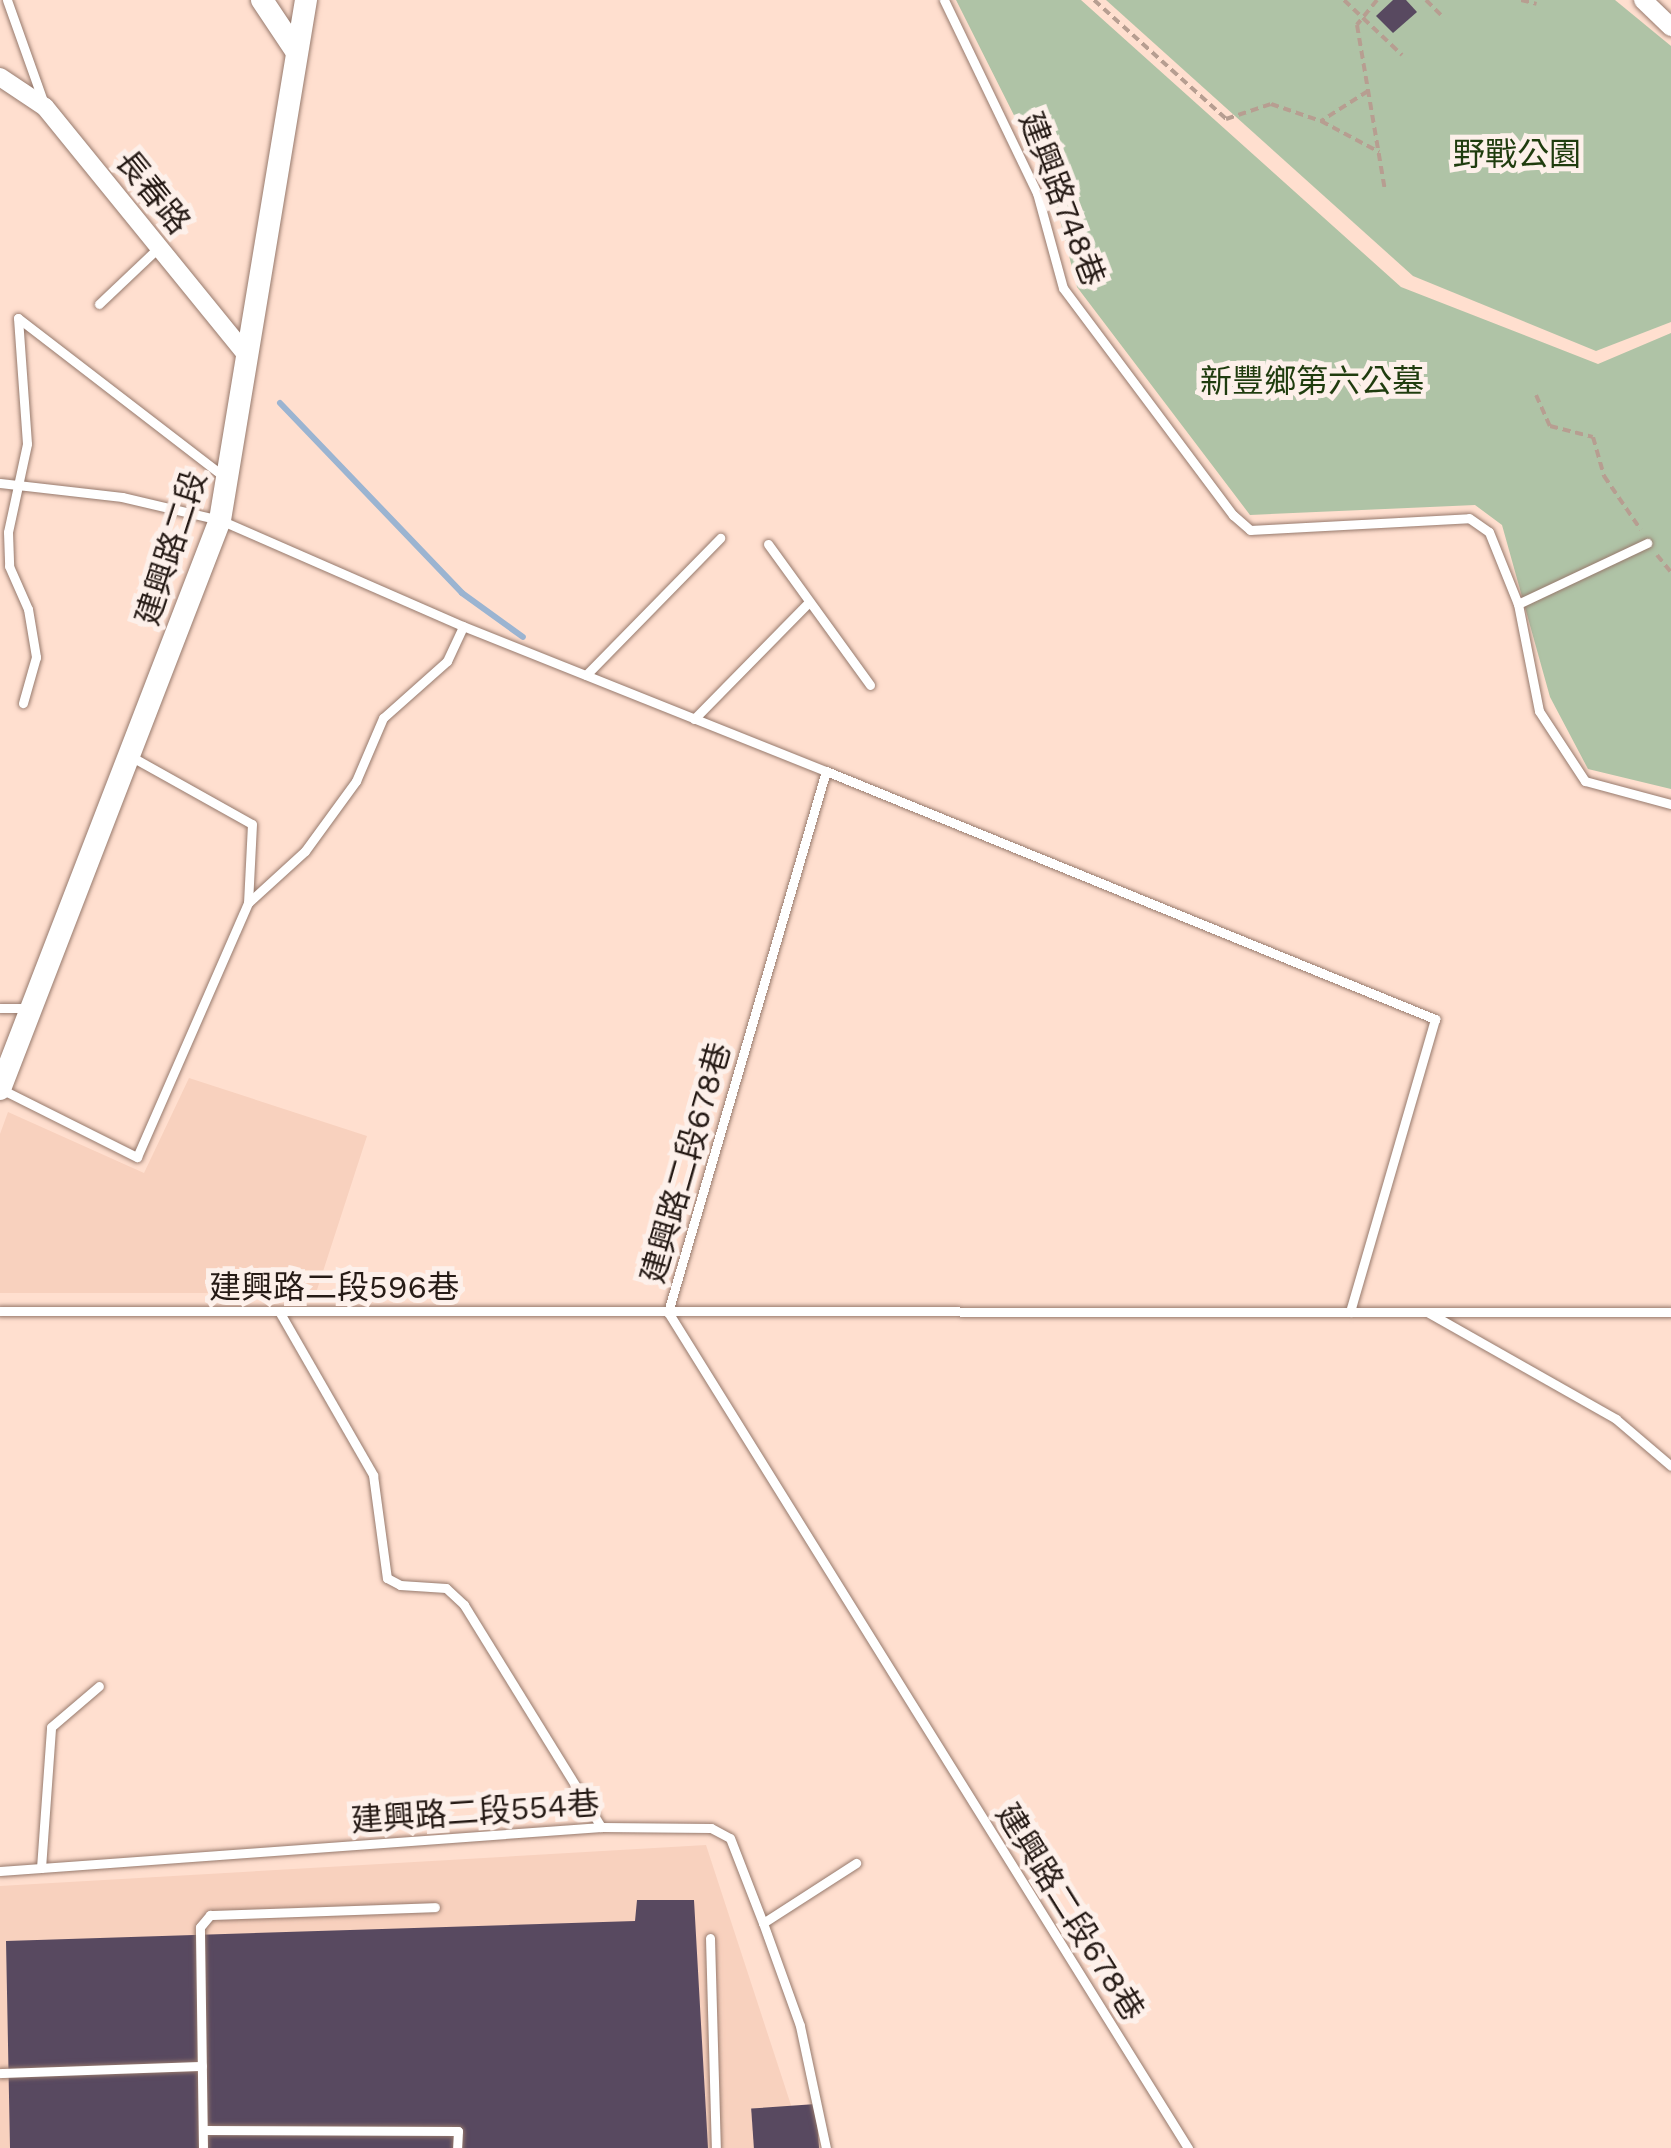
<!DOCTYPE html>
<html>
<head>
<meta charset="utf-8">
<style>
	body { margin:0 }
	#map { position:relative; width:1671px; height:2148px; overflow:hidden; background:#ffdfcf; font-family:"Work Sans","Noto Sans TC",sans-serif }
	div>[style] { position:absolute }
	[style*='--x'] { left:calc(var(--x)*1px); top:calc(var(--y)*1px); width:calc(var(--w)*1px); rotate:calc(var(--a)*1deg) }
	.built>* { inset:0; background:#f8d1be }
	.green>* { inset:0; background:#afc3a6 }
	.stream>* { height:6px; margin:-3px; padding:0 3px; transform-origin:3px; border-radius:3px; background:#9bb4d1 }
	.building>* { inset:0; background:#584960; transform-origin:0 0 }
	.path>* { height:4px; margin-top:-2px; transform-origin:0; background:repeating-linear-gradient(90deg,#b79e91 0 8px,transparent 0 13px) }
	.roads { filter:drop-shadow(0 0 2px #977a6d) drop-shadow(0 0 2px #977a6d) }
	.lane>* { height:9px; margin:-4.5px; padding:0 4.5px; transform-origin:4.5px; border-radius:4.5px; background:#fff }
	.street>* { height:18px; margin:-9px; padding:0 9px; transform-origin:9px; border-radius:9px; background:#fff }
	.secondary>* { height:22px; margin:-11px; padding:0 11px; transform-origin:11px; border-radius:11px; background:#fff }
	span { translate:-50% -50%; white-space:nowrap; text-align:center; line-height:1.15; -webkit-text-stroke:10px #fdf0ea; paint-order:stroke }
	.park-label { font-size:32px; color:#1f3c0e }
	.street-label { font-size:32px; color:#261b16 }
</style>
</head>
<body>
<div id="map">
	<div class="built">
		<div style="clip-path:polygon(189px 1078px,367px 1136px,316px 1293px,0 1293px,0 1134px,8px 1112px,144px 1173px)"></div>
		<div style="clip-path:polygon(706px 1845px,805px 2148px,0 2148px,0 1886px)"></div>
	</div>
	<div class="green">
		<div style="clip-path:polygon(956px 0,1081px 0,1401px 287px,1598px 364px,1671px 333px,1671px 789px,1588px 769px,1550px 697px,1502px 525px,1475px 505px,1250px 515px,1077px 287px,1053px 193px)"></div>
		<div style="clip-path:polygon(1106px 0,1615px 0,1671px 46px,1671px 322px,1596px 351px,1413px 276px)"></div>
	</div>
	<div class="stream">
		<div style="--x:280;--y:403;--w:263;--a:46.2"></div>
		<div style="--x:462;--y:593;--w:75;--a:35.8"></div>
	</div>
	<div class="building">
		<div style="clip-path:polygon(1393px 0,1406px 0,1417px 12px,1393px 33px,1376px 16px)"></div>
		<div style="clip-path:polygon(637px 1900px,694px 1900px,708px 2148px,10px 2148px,6px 1941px,635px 1921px)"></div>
		<div style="left:816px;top:2104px;width:44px;height:65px;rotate:86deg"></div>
	</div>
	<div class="path">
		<div style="--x:1094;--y:0;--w:178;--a:42"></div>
		<div style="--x:1226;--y:119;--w:47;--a:-18.4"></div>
		<div style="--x:1271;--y:104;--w:53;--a:18.8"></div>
		<div style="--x:1344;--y:0;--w:80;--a:43.5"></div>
		<div style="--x:1377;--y:0;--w:32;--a:129"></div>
		<div style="--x:1357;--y:25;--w:167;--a:80.4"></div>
		<div style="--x:1426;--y:0;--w:21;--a:45"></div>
		<div style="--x:1521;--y:0;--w:16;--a:14"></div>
		<div style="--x:1368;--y:91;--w:56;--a:147.4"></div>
		<div style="--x:1321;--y:121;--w:66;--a:28.1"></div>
		<div style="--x:1536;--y:395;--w:34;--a:66"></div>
		<div style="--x:1550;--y:426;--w:44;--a:14.3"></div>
		<div style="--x:1593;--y:437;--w:41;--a:74.2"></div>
		<div style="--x:1604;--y:476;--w:65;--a:55.6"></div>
		<div style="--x:1657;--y:555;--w:22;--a:51"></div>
	</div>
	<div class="roads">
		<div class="lane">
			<div style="--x:7;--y:0;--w:107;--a:70.4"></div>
			<div style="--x:944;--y:0;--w:214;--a:64.3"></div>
			<div style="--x:1037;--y:193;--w:98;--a:74.7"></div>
			<div style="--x:1063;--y:288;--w:284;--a:53.2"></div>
			<div style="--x:1233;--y:515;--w:23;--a:41"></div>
			<div style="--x:1250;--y:530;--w:219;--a:-3.1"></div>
			<div style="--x:1469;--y:518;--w:24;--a:35"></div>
			<div style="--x:1489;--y:532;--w:78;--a:68.1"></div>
			<div style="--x:1518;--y:604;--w:109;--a:78.9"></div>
			<div style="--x:1539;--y:711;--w:84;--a:56.7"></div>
			<div style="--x:1585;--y:781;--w:89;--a:15"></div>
			<div style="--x:99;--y:304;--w:83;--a:-43.5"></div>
			<div style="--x:18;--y:318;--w:126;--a:85.9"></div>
			<div style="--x:27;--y:444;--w:90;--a:102.2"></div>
			<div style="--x:8;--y:532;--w:34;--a:88"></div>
			<div style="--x:9;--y:566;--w:47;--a:66.2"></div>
			<div style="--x:28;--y:609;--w:49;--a:80.5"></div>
			<div style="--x:36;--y:657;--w:48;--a:105.8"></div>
			<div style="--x:18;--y:318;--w:262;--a:37.6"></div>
			<div style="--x:0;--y:483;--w:123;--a:6.5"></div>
			<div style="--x:122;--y:497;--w:101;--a:13.2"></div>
			<div style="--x:220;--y:520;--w:265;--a:23.6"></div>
			<div style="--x:463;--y:626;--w:391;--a:21.8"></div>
			<div style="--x:826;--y:771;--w:564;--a:106.28"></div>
			<div style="--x:668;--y:1312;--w:985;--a:58.12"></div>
			<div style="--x:768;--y:544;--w:174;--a:54.1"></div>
			<div style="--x:1518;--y:604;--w:143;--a:-25.3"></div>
			<div style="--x:586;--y:675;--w:192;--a:-45.6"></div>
			<div style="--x:694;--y:719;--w:163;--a:-45.5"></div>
			<div style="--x:132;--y:757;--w:137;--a:29.2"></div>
			<div style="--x:252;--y:824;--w:79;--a:92.9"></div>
			<div style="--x:826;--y:771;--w:658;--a:22.16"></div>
			<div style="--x:1435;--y:1019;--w:305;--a:106.2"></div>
			<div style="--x:0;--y:1008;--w:27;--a:0"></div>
			<div style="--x:3;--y:1090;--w:150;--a:26.6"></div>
			<div style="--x:137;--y:1157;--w:277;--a:-66.4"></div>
			<div style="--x:248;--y:903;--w:77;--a:-42.4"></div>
			<div style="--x:305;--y:851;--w:87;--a:-53.9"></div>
			<div style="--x:356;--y:781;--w:69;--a:-66.8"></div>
			<div style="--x:383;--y:718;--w:86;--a:-41.7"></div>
			<div style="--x:447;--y:661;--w:38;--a:-65"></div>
			<div style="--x:0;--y:1311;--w:1671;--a:0.03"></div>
			<div style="--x:280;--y:1313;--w:187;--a:60.1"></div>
			<div style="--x:373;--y:1475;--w:104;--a:82.3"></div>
			<div style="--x:387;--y:1578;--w:15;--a:28"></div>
			<div style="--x:400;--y:1585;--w:46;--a:3.7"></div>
			<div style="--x:446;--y:1588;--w:25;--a:43"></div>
			<div style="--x:464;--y:1605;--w:261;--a:58.3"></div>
			<div style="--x:1429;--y:1313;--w:215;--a:29.5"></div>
			<div style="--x:1616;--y:1419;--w:72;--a:40.5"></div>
			<div style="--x:41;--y:1868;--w:141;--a:-85.9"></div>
			<div style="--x:51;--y:1727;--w:63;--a:-40.5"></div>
			<div style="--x:0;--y:1871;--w:603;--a:-4.19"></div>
			<div style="--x:601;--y:1827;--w:110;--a:0.5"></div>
			<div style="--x:711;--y:1828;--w:21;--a:28"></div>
			<div style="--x:730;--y:1838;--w:91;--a:68.8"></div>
			<div style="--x:763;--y:1923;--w:109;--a:70.2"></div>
			<div style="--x:800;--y:2026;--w:125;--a:78"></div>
			<div style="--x:763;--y:1923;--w:111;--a:-32.8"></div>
			<div style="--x:710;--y:1938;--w:210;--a:88.4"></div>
			<div style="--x:0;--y:2073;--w:202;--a:-2"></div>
			<div style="--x:203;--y:2130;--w:255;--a:0.2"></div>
			<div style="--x:458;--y:2131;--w:17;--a:93"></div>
			<div style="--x:203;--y:2148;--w:221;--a:-90.8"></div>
			<div style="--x:200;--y:1927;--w:16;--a:-50"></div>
			<div style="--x:210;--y:1915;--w:225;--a:-2"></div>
		</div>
		<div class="street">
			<div style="--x:1643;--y:0;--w:39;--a:44"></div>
			<div style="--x:0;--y:77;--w:54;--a:33.7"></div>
			<div style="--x:45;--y:107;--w:322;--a:50.9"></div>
		</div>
		<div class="secondary">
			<div style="--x:262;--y:0;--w:61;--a:56.3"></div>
			<div style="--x:0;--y:1089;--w:610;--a:-68.86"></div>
			<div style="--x:220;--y:520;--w:527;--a:-80.61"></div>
		</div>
	</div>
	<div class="park-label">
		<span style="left:1517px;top:154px">野戰公園</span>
		<span style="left:1312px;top:381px">新豐鄉第六公墓</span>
	</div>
	<div class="street-label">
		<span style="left:153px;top:192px;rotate:51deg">長春路</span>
		<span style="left:1062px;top:199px;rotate:69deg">建興路748巷</span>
		<span style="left:171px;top:548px;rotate:-72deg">建興路二段</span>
		<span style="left:686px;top:1163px;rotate:-74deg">建興路二段678巷</span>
		<span style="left:334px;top:1287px">建興路二段596巷</span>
		<span style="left:475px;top:1812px;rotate:-4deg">建興路二段554巷</span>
		<span style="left:1070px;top:1912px;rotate:58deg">建興路二段678巷</span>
	</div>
</div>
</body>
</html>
